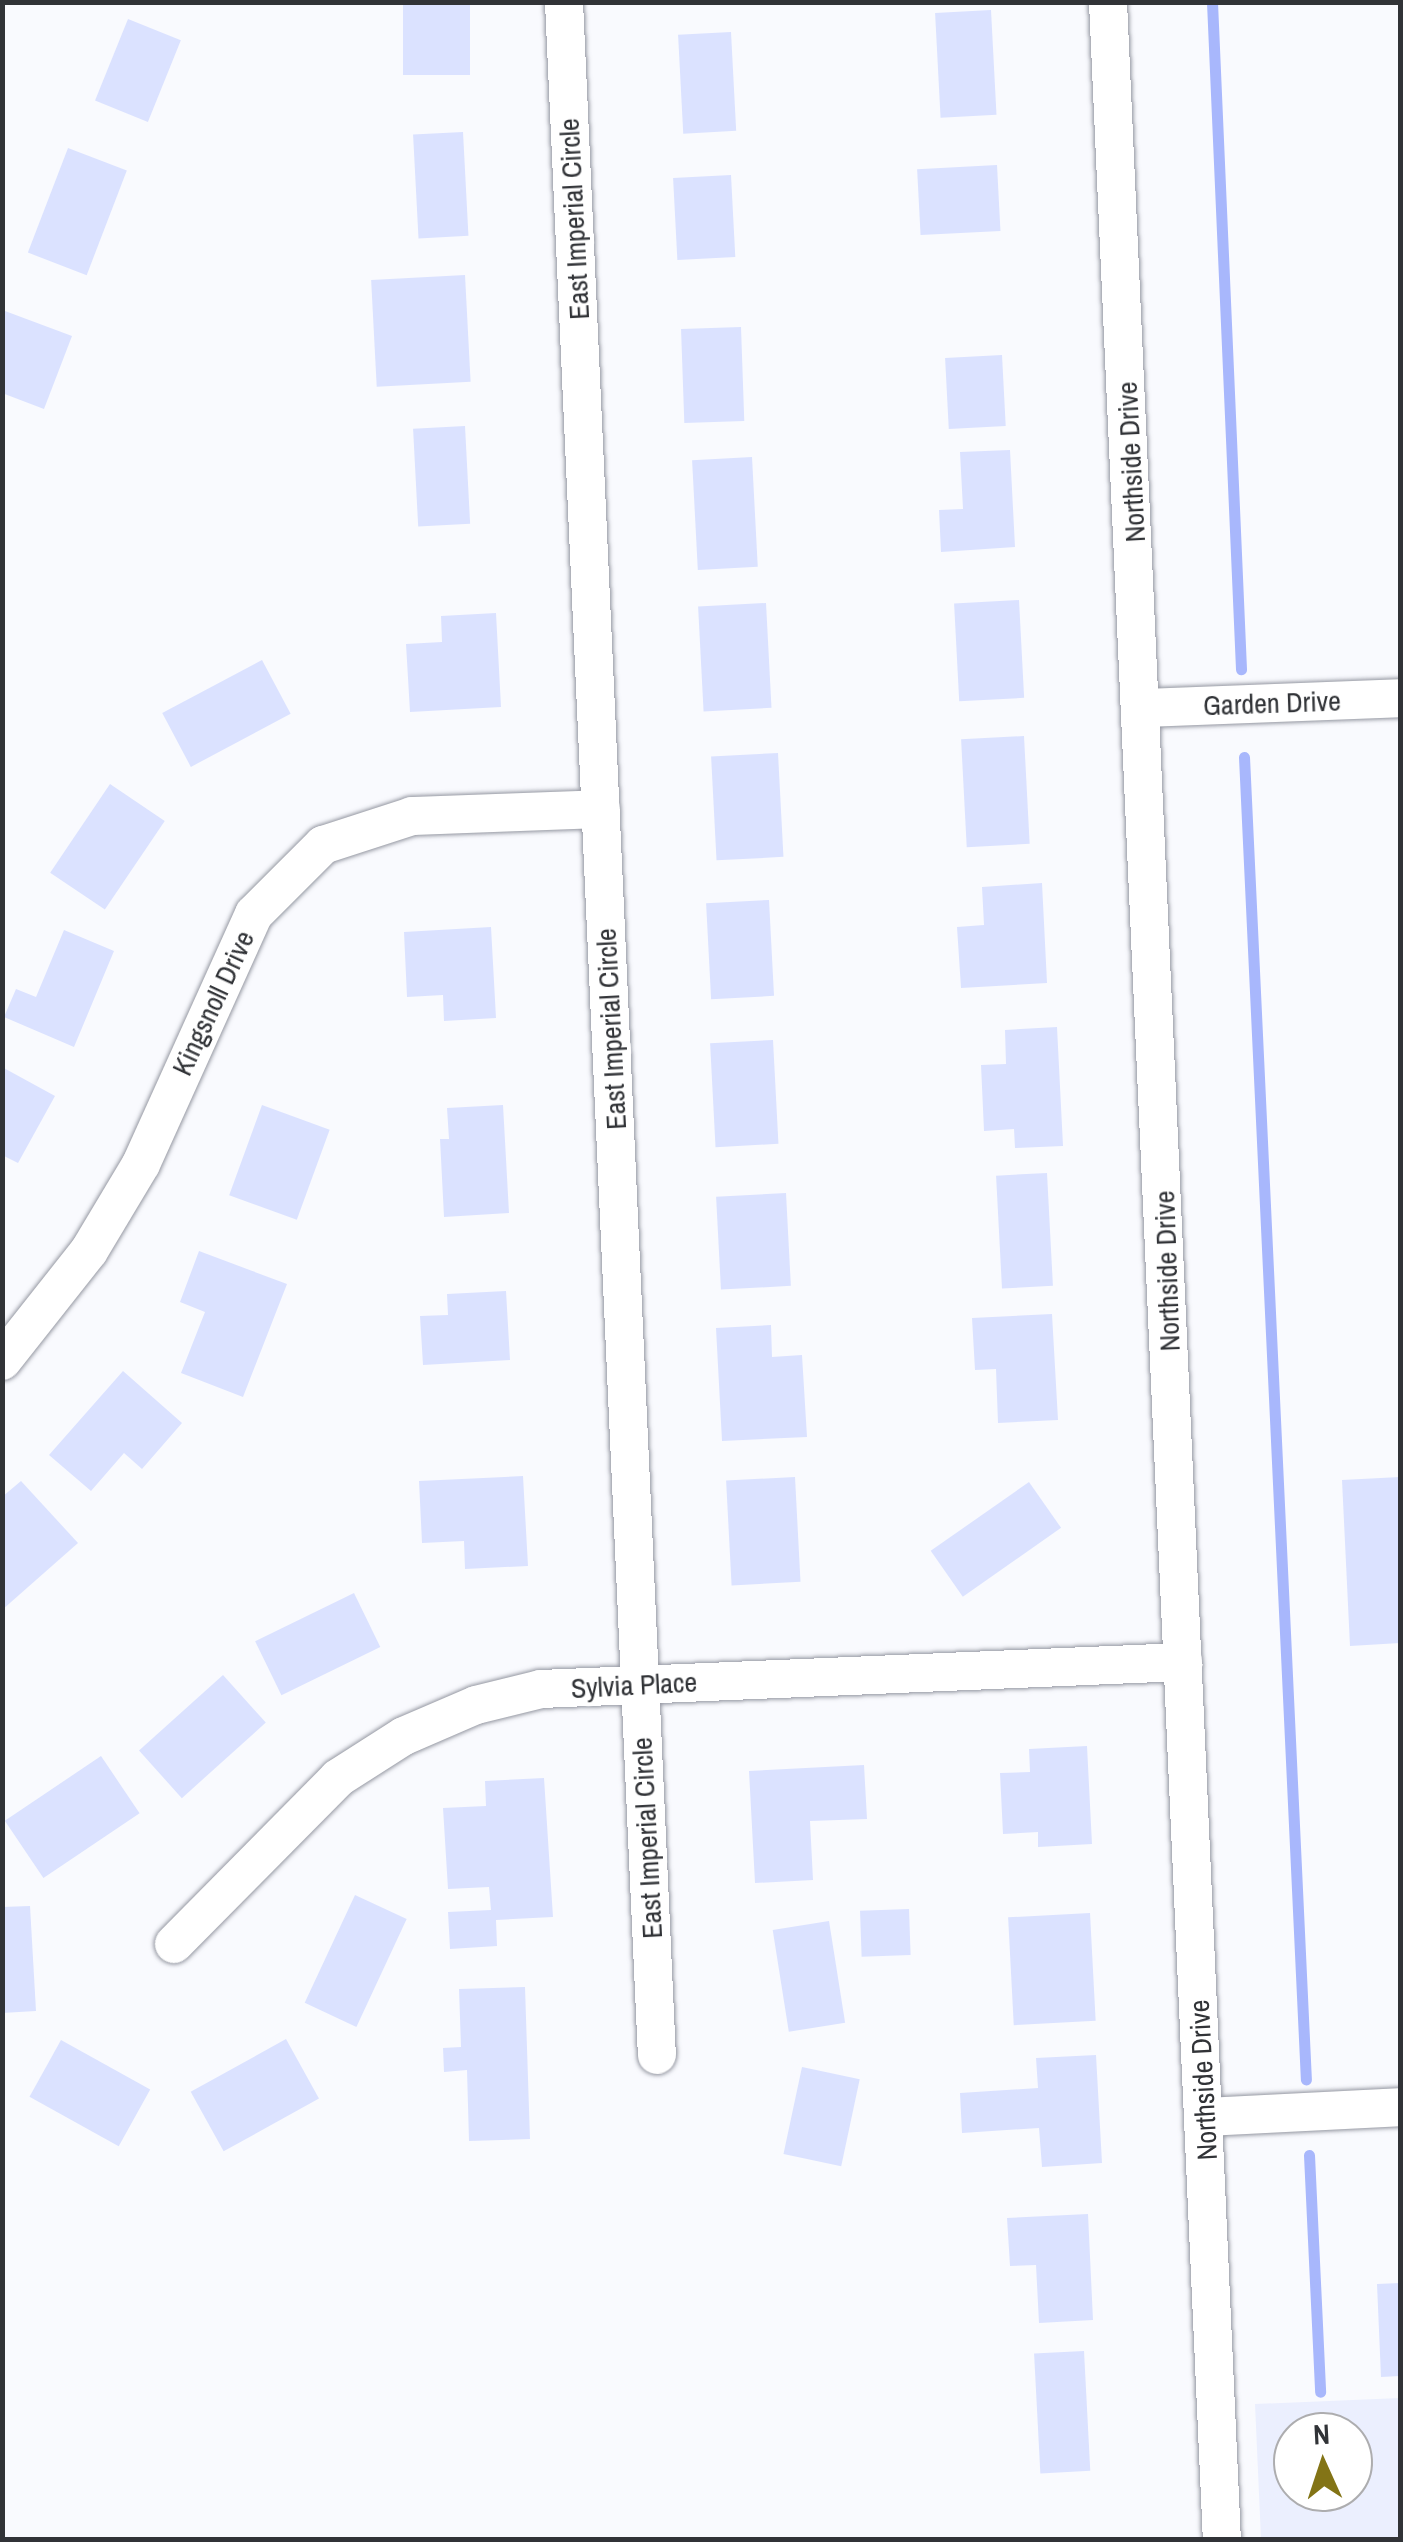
<!DOCTYPE html>
<html>
<head>
<meta charset="utf-8">
<style>
	body { margin:0 }
	#map { position:relative; width:1403px; height:2542px; overflow:hidden; background:#f9fafe; font-family:"Archivo Narrow",sans-serif }
	div>[style] { position:absolute }
	[style*='--x'] { left:calc(var(--x)*1px); top:calc(var(--y)*1px); width:calc(var(--w)*1px); rotate:calc(var(--a)*1deg) }
	.built>* { inset:0; background:#ebeffe }
	.stream>* { height:11px; margin:-5.5px; padding:0 5.5px; transform-origin:5.5px; border-radius:5.5px; background:#a8b7fc }
	.building>* { inset:0; background:#dbe2ff; transform-origin:0 0 }
	.roads { filter:drop-shadow(0 0 2px #9598a2) drop-shadow(0 0 2px #9598a2) }
	.minor>* { height:38px; margin:-19px; padding:0 19px; transform-origin:19px; border-radius:19px; background:#fff }
	span { translate:-50% -50%; white-space:nowrap; text-align:center; line-height:1.15; -webkit-text-stroke:8px #fff; paint-order:stroke }
	.street-label { font-size:28px; color:#313337 }
	.frame { position:absolute; inset:0; border:5px solid #313337; pointer-events:none }
	.north { position:absolute; left:1273px; top:2412px; width:100px; height:100px; box-sizing:border-box; background:#fff; border:2px solid #adadaf; border-radius:50%; rotate:357deg; font-size:28px; font-weight:700; line-height:40px; text-align:center; color:#313337 }
	.north::after { content:''; display:block; margin:auto; width:35px; height:45px; background:#837416; clip-path:polygon(50% 0,100% 100%,50% 72%,0 100%) }
</style>
</head>
<body>
<div id="map">
	<div class="built">
		<div style="clip-path:polygon(evenodd,1400px 2398px,1400px 2539px,1261px 2539px,1255px 2404px,1400px 2398px,1293px 2432px,1353px 2432px,1353px 2492px,1293px 2492px,1293px 2432px)"></div>
	</div>
	<div class="stream">
		<div style="--x:1212;--y:2;--w:668;--a:87.51"></div>
		<div style="--x:1244;--y:757;--w:1324;--a:87.32"></div>
		<div style="--x:1309;--y:2155;--w:237;--a:87.3"></div>
	</div>
	<div class="building">
		<div style="left:403px;top:2px;width:67px;height:73px"></div>
		<div style="left:991px;top:10px;width:105px;height:56px;rotate:87deg"></div>
		<div style="left:128px;top:19px;width:57px;height:88px;rotate:22deg"></div>
		<div style="left:731px;top:32px;width:99px;height:53px;rotate:87deg"></div>
		<div style="left:463px;top:132px;width:104px;height:50px;rotate:87deg"></div>
		<div style="left:68px;top:148px;width:63px;height:112px;rotate:21deg"></div>
		<div style="left:997px;top:165px;width:66px;height:80px;rotate:87deg"></div>
		<div style="left:731px;top:175px;width:82px;height:58px;rotate:87deg"></div>
		<div style="left:465px;top:275px;width:107px;height:94px;rotate:87deg"></div>
		<div style="clip-path:polygon(5px 311px,72px 336px,44px 409px,2px 393px)"></div>
		<div style="left:741px;top:327px;width:94px;height:60px;rotate:88deg"></div>
		<div style="left:1002px;top:355px;width:71px;height:57px;rotate:87deg"></div>
		<div style="left:465px;top:426px;width:98px;height:52px;rotate:87deg"></div>
		<div style="clip-path:polygon(1010px 450px,1015px 547px,941px 552px,939px 510px,963px 509px,960px 452px)"></div>
		<div style="left:752px;top:457px;width:110px;height:60px;rotate:87deg"></div>
		<div style="left:1019px;top:600px;width:98px;height:65px;rotate:87deg"></div>
		<div style="left:766px;top:603px;width:105px;height:68px;rotate:87deg"></div>
		<div style="clip-path:polygon(496px 613px,501px 707px,410px 712px,406px 644px,442px 642px,441px 616px)"></div>
		<div style="left:262px;top:660px;width:61px;height:113px;rotate:62deg"></div>
		<div style="left:1024px;top:736px;width:108px;height:63px;rotate:87deg"></div>
		<div style="left:778px;top:753px;width:104px;height:67px;rotate:87deg"></div>
		<div style="left:110px;top:784px;width:66px;height:107px;rotate:34deg"></div>
		<div style="clip-path:polygon(1042px 883px,1047px 983px,961px 988px,957px 927px,984px 925px,982px 887px)"></div>
		<div style="left:769px;top:900px;width:96px;height:63px;rotate:87deg"></div>
		<div style="clip-path:polygon(491px 927px,496px 1018px,444px 1021px,443px 995px,407px 997px,404px 932px)"></div>
		<div style="clip-path:polygon(64px 930px,114px 951px,74px 1047px,4px 1017px,16px 989px,36px 997px)"></div>
		<div style="clip-path:polygon(1057px 1027px,1063px 1146px,1015px 1148px,1014px 1129px,984px 1131px,981px 1065px,1006px 1064px,1005px 1030px)"></div>
		<div style="left:773px;top:1040px;width:104px;height:63px;rotate:87deg"></div>
		<div style="clip-path:polygon(2px 1067px,55px 1096px,18px 1163px,2px 1155px)"></div>
		<div style="left:262px;top:1105px;width:72px;height:96px;rotate:20deg"></div>
		<div style="clip-path:polygon(503px 1105px,509px 1213px,444px 1217px,440px 1139px,449px 1139px,447px 1108px)"></div>
		<div style="left:1047px;top:1173px;width:113px;height:51px;rotate:87deg"></div>
		<div style="left:786px;top:1193px;width:93px;height:70px;rotate:87deg"></div>
		<div style="clip-path:polygon(199px 1251px,287px 1284px,243px 1397px,181px 1373px,205px 1312px,180px 1302px)"></div>
		<div style="clip-path:polygon(506px 1291px,510px 1360px,423px 1365px,420px 1316px,448px 1315px,447px 1294px)"></div>
		<div style="clip-path:polygon(1052px 1314px,1058px 1420px,998px 1423px,996px 1369px,975px 1370px,972px 1318px)"></div>
		<div style="clip-path:polygon(771px 1325px,772px 1357px,802px 1355px,807px 1437px,722px 1441px,716px 1328px)"></div>
		<div style="clip-path:polygon(123px 1371px,182px 1423px,142px 1469px,124px 1453px,91px 1491px,49px 1455px)"></div>
		<div style="clip-path:polygon(523px 1476px,528px 1566px,465px 1569px,464px 1541px,422px 1543px,419px 1481px)"></div>
		<div style="left:795px;top:1477px;width:105px;height:69px;rotate:87deg"></div>
		<div style="clip-path:polygon(1400px 1477px,1400px 1643px,1350px 1646px,1342px 1480px)"></div>
		<div style="clip-path:polygon(21px 1481px,78px 1543px,2px 1610px,2px 1497px)"></div>
		<div style="left:1029px;top:1482px;width:56px;height:120px;rotate:55deg"></div>
		<div style="left:354px;top:1593px;width:60px;height:110px;rotate:64deg"></div>
		<div style="left:223px;top:1675px;width:64px;height:113px;rotate:48deg"></div>
		<div style="clip-path:polygon(1087px 1746px,1092px 1844px,1038px 1847px,1038px 1832px,1003px 1834px,1000px 1773px,1030px 1772px,1029px 1749px)"></div>
		<div style="left:101px;top:1756px;width:69px;height:116px;rotate:56deg"></div>
		<div style="clip-path:polygon(864px 1765px,867px 1819px,810px 1821px,813px 1880px,755px 1883px,749px 1771px)"></div>
		<div style="clip-path:polygon(544px 1778px,553px 1917px,496px 1920px,497px 1946px,450px 1949px,448px 1912px,491px 1910px,489px 1887px,448px 1889px,443px 1808px,486px 1806px,485px 1781px)"></div>
		<div style="left:355px;top:1895px;width:57px;height:119px;rotate:25deg"></div>
		<div style="clip-path:polygon(30px 1906px,36px 2011px,2px 2013px,2px 1907px)"></div>
		<div style="left:909px;top:1909px;width:46px;height:49px;rotate:88deg"></div>
		<div style="left:1090px;top:1913px;width:108px;height:82px;rotate:87deg"></div>
		<div style="left:829px;top:1921px;width:103px;height:57px;rotate:81deg"></div>
		<div style="clip-path:polygon(525px 1987px,530px 2139px,469px 2141px,467px 2070px,444px 2072px,443px 2048px,461px 2047px,459px 1989px)"></div>
		<div style="left:286px;top:2039px;width:68px;height:109px;rotate:61deg"></div>
		<div style="left:61px;top:2040px;width:102px;height:65px;rotate:29deg"></div>
		<div style="clip-path:polygon(1096px 2055px,1102px 2163px,1042px 2167px,1039px 2128px,962px 2133px,960px 2093px,1038px 2088px,1036px 2058px)"></div>
		<div style="left:802px;top:2067px;width:59px;height:89px;rotate:12deg"></div>
		<div style="clip-path:polygon(1088px 2214px,1093px 2320px,1039px 2323px,1036px 2265px,1010px 2266px,1007px 2218px)"></div>
		<div style="clip-path:polygon(1400px 2283px,1400px 2376px,1381px 2377px,1377px 2284px)"></div>
		<div style="left:1084px;top:2351px;width:120px;height:50px;rotate:87deg"></div>
	</div>
	<div class="roads">
		<div class="minor">
			<div style="--x:564;--y:2;--w:2055;--a:87.41"></div>
			<div style="--x:1108;--y:2;--w:2541;--a:87.43"></div>
			<div style="--x:1144;--y:708;--w:256;--a:-2.2"></div>
			<div style="--x:2;--y:1361;--w:140;--a:-51.7"></div>
			<div style="--x:89;--y:1251;--w:101;--a:-59.1"></div>
			<div style="--x:141;--y:1164;--w:274;--a:-65.7"></div>
			<div style="--x:254;--y:914;--w:98;--a:-45"></div>
			<div style="--x:323;--y:845;--w:94;--a:-18"></div>
			<div style="--x:412;--y:816;--w:189;--a:-2.1"></div>
			<div style="--x:174;--y:1944;--w:233;--a:-45.3"></div>
			<div style="--x:338;--y:1778;--w:78;--a:-32.5"></div>
			<div style="--x:404;--y:1736;--w:78;--a:-23.3"></div>
			<div style="--x:476;--y:1705;--w:67;--a:-13.8"></div>
			<div style="--x:541;--y:1689;--w:643;--a:-2.41"></div>
			<div style="--x:1205;--y:2117;--w:195;--a:-2.9"></div>
		</div>
	</div>
	<div class="street-label">
		<span style="left:574px;top:219px;rotate:-93deg">East Imperial Circle</span>
		<span style="left:1131px;top:462px;rotate:-93deg">Northside Drive</span>
		<span style="left:1272px;top:703px;rotate:-2deg">Garden Drive</span>
		<span style="left:213px;top:1003px;rotate:-65deg">Kingsnoll Drive</span>
		<span style="left:611px;top:1029px;rotate:-93deg">East Imperial Circle</span>
		<span style="left:1167px;top:1271px;rotate:-92deg">Northside Drive</span>
		<span style="left:634px;top:1685px;rotate:-3deg">Sylvia Place</span>
		<span style="left:647px;top:1838px;rotate:-93deg">East Imperial Circle</span>
		<span style="left:1203px;top:2080px;rotate:-93deg">Northside Drive</span>
	</div>
	<div class="frame"></div>
	<div class="north">N</div>
</div>
</body>
</html>
